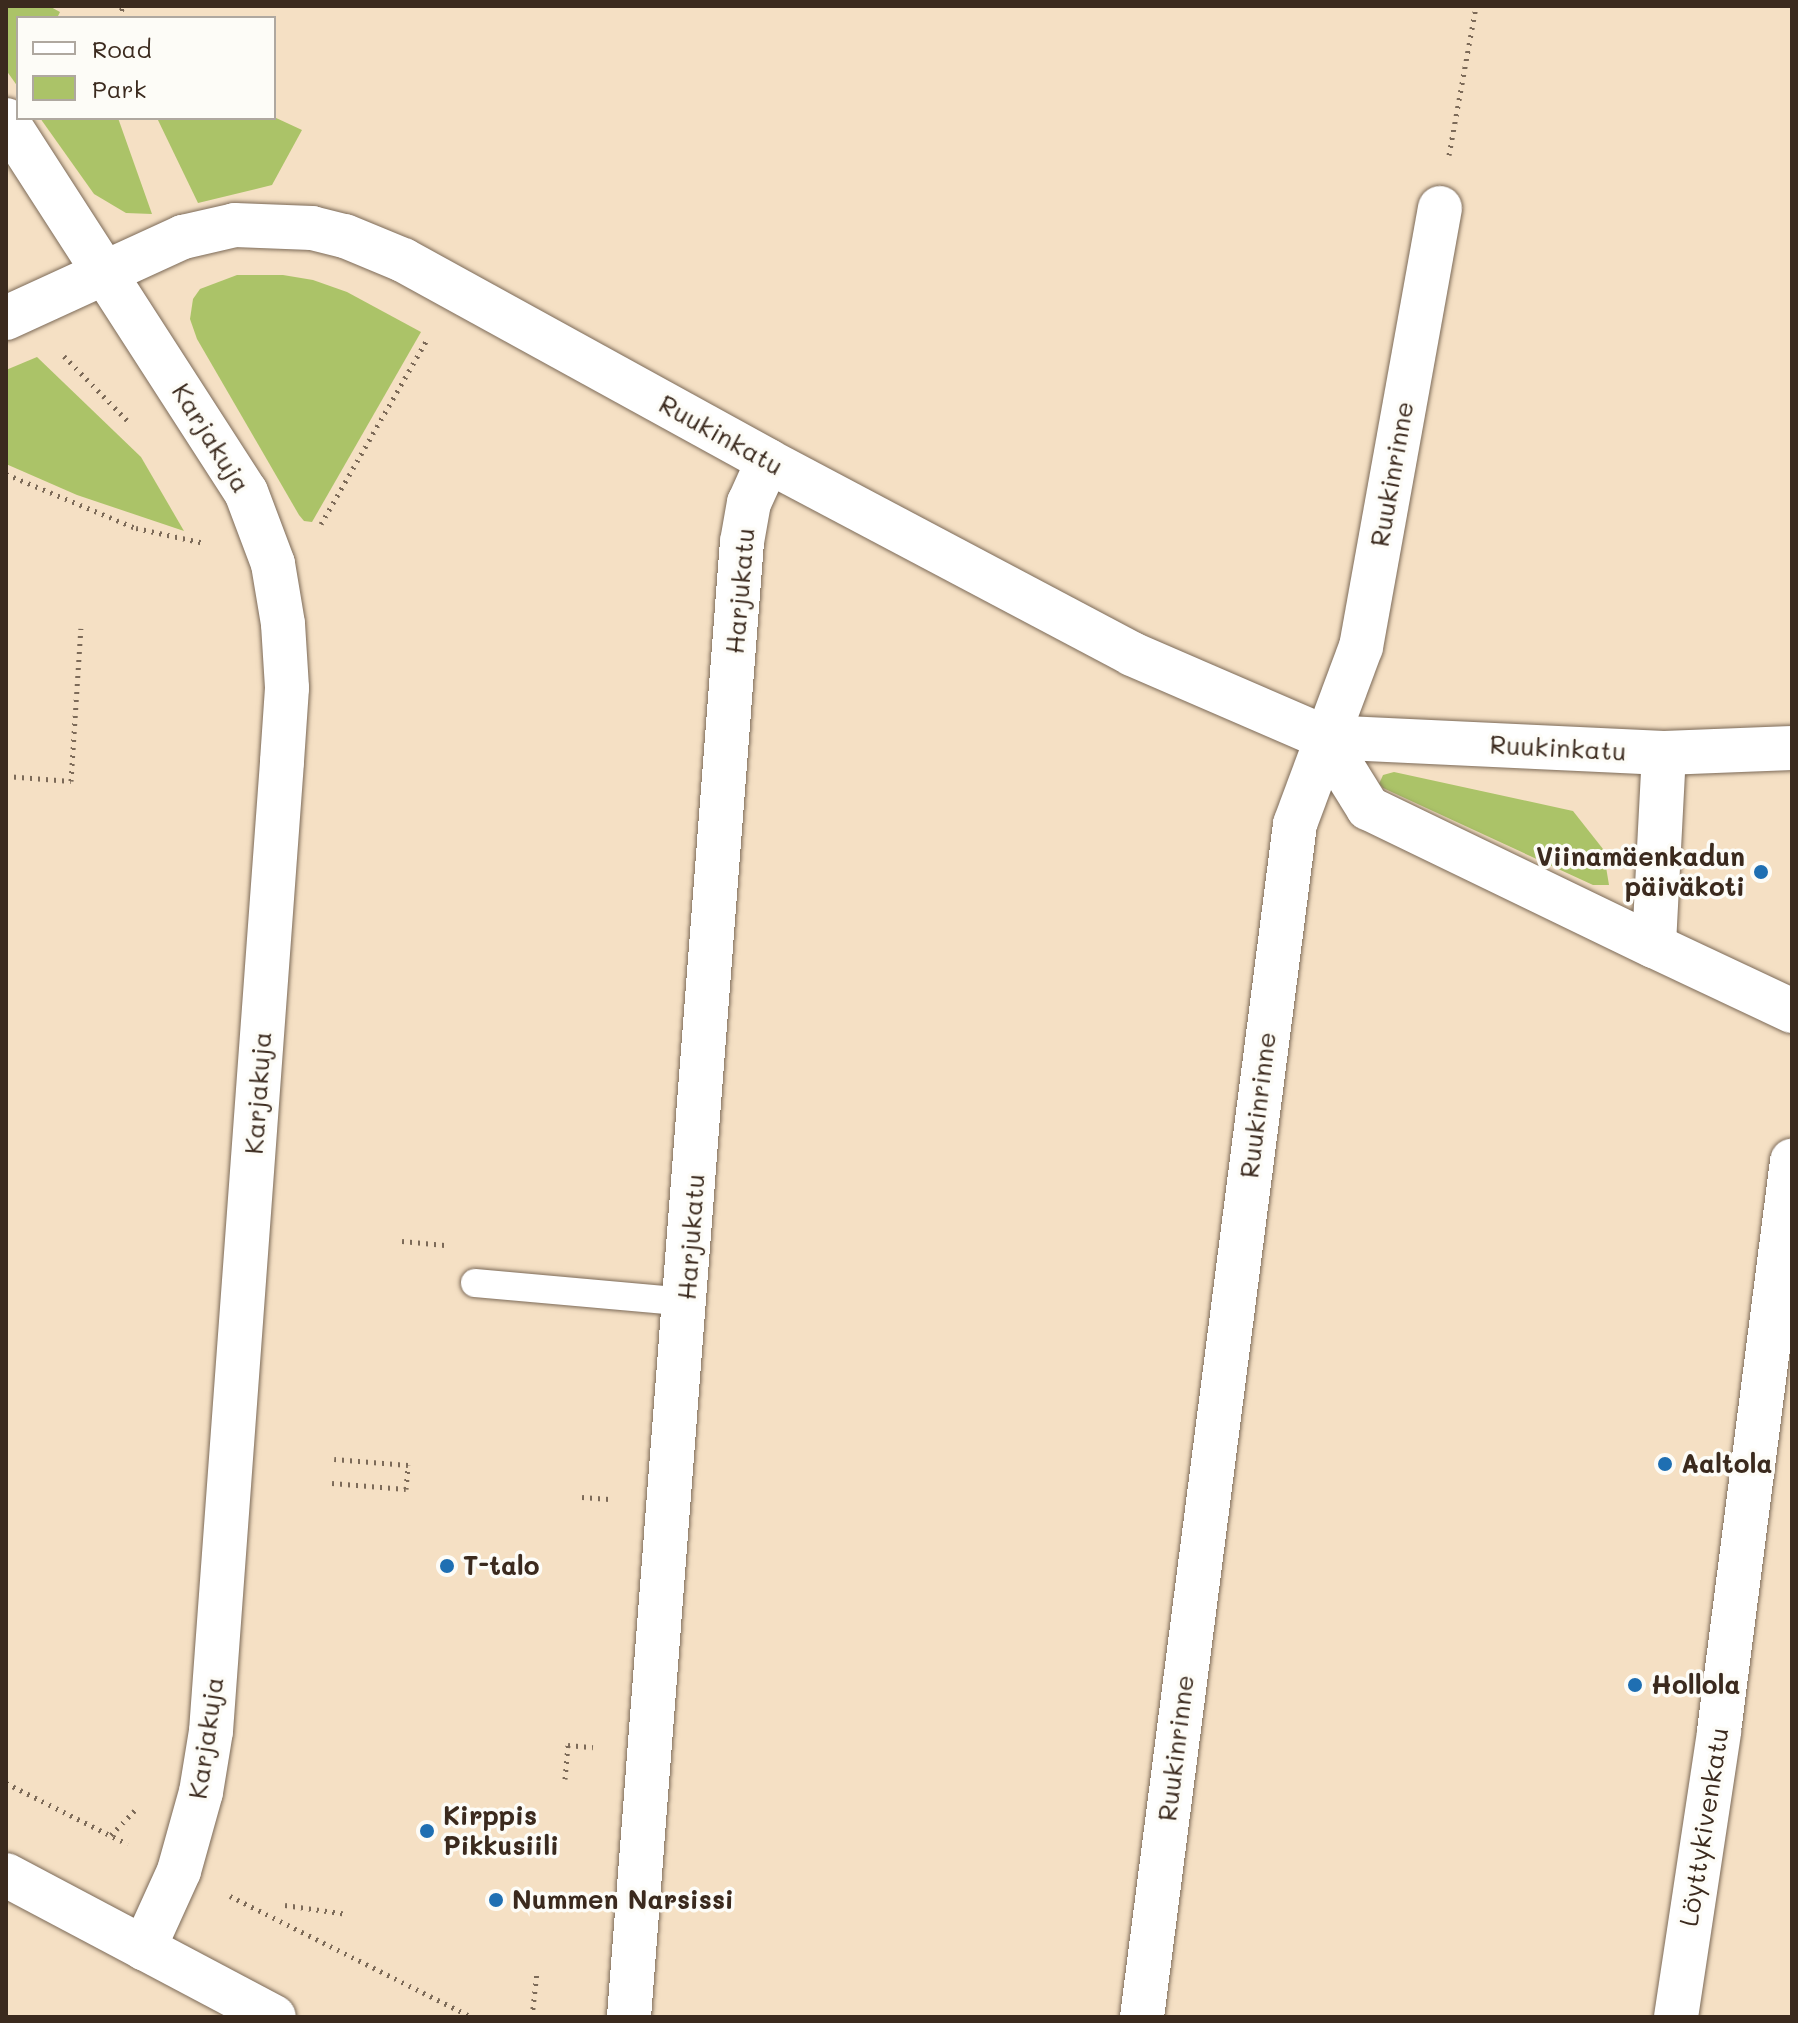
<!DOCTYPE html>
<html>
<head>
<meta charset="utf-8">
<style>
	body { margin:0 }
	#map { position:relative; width:1798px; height:2023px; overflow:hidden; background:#f5e0c4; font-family:Mali,sans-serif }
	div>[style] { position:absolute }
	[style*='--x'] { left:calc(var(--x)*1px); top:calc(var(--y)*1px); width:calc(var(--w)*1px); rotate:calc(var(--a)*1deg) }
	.green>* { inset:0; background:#abc368 }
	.path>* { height:5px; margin-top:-2.5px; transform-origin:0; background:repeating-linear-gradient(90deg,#7c6a58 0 2px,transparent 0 8px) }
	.roads { filter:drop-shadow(0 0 2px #7c6a58) drop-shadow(0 0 2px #7c6a58) }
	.service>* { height:28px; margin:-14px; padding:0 14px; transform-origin:14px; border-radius:14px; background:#fff }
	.minor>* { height:44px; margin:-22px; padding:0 22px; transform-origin:22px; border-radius:22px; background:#fff }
	.tertiary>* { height:44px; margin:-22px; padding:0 22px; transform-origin:22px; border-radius:22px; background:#fff }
	.dots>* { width:22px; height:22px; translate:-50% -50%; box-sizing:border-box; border:4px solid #fdfcf7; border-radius:50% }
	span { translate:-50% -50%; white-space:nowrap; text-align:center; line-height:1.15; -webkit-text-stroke:7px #fdfcf7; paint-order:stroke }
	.street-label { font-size:26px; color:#3b2a1e }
	.poi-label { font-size:26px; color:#3b2a1e; font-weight:700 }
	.right { translate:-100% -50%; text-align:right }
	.left { translate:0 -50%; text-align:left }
	.frame { position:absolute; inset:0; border:8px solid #3b2a1e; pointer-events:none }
	.legend { position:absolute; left:16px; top:16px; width:260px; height:104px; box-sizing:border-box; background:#fdfcf7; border:2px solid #afa8a0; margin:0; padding:10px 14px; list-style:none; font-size:24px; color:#3b2a1e }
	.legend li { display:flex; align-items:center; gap:16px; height:40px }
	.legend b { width:40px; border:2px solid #afa8a0 }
</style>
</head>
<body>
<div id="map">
	<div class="green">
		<div style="clip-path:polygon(6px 6px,49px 6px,60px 12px,57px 18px,18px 18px,18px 87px,6px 70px)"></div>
		<div style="clip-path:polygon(274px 117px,302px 130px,272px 185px,198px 203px,157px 118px)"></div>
		<div style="clip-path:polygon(40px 118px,118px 118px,152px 214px,126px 213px,94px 194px)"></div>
		<div style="clip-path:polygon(237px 275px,283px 275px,313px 280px,347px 292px,421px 332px,312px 522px,304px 521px,299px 515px,197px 339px,190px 319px,193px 299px,200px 289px)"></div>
		<div style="clip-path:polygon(37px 357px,141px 457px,184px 531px,77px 495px,6px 464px,6px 370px)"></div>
		<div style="clip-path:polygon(1394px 772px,1573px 811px,1603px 849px,1609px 885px,1593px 885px,1383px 788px,1379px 784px,1383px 775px)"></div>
	</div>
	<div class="path">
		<div style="--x:119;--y:18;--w:13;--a:-72"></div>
		<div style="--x:1449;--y:155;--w:151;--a:-79.7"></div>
		<div style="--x:64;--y:356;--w:90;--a:45.5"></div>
		<div style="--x:6;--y:474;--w:141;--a:22.6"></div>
		<div style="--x:136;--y:528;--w:70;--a:12.4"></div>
		<div style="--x:321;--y:524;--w:215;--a:-60.1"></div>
		<div style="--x:6;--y:776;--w:65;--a:4.4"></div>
		<div style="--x:71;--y:781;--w:153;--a:-86.3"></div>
		<div style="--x:402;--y:1241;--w:43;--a:5.3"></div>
		<div style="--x:332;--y:1483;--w:74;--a:4.6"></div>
		<div style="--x:406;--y:1489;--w:24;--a:-85"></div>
		<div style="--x:408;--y:1465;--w:74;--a:-175.4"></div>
		<div style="--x:582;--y:1497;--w:31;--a:4"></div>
		<div style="--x:565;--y:1779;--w:34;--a:-85"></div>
		<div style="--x:568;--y:1745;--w:25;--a:5"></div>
		<div style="--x:6;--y:1783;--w:136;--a:26.6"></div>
		<div style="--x:111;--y:1835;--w:35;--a:-46"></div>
		<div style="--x:230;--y:1896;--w:271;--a:26.6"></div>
		<div style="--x:285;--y:1905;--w:63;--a:8.3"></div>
		<div style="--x:532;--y:2017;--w:45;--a:-83.7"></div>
	</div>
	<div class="roads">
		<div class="service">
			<div style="--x:475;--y:1283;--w:212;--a:5.1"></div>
		</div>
		<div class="minor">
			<div style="--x:6;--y:120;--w:443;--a:57.2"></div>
			<div style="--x:246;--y:492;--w:77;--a:69.4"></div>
			<div style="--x:273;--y:564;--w:61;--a:80.5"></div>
			<div style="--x:283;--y:624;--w:64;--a:86.4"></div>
			<div style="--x:287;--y:688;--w:74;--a:93.9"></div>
			<div style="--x:282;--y:762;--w:972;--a:94.19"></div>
			<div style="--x:211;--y:1731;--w:62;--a:99.3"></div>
			<div style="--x:201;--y:1792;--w:82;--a:105.6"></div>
			<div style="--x:179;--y:1871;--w:85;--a:114.4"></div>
			<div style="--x:6;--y:318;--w:195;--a:-24.6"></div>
			<div style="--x:183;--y:237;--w:53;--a:-13"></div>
			<div style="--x:235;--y:225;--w:77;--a:2.2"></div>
			<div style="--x:312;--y:228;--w:34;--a:14"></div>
			<div style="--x:345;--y:236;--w:63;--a:22.5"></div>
			<div style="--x:403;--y:260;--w:417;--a:28.8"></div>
			<div style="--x:768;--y:461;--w:412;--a:27.9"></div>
			<div style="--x:1132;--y:654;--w:209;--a:23.4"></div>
			<div style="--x:1324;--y:737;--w:340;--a:2.7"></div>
			<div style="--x:1664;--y:753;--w:128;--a:-2.2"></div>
			<div style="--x:1324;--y:737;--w:84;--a:58.2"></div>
			<div style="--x:1368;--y:808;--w:318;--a:25.8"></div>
			<div style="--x:1664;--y:753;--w:193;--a:93"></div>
			<div style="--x:1654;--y:946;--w:153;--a:25.2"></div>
			<div style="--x:629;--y:2017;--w:1479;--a:-85.62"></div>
			<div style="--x:742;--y:542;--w:40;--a:-80"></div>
			<div style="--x:749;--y:503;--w:46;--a:-65.7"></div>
			<div style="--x:1142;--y:2017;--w:1203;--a:-82.69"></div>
			<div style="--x:1295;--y:824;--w:189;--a:-69.6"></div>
			<div style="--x:1361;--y:647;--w:446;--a:-79.8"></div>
			<div style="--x:1676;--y:2017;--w:289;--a:-81.4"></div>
			<div style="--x:1719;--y:1731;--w:575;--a:-82.7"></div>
		</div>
		<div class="tertiary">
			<div style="--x:6;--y:1875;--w:303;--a:27.9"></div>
		</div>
	</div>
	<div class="dots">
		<div style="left:1761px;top:872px;background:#1f6fb2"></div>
		<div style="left:1665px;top:1464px;background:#1f6fb2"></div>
		<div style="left:447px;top:1566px;background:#1f6fb2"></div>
		<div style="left:1635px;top:1685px;background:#1f6fb2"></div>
		<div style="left:427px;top:1831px;background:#1f6fb2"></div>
		<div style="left:496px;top:1900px;background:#1f6fb2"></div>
	</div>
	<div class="street-label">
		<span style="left:721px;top:435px;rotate:29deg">Ruukinkatu</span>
		<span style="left:211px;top:438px;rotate:58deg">Karjakuja</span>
		<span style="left:1392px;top:474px;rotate:-80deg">Ruukinrinne</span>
		<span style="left:740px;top:591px;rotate:-85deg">Harjukatu</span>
		<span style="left:1558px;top:748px;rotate:3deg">Ruukinkatu</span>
		<span style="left:258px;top:1093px;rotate:-86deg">Karjakuja</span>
		<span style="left:1258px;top:1105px;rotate:-83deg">Ruukinrinne</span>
		<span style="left:691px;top:1237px;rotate:-86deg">Harjukatu</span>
		<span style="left:206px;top:1738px;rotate:-82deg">Karjakuja</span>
		<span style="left:1176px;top:1748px;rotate:-83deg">Ruukinrinne</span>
		<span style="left:1704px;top:1827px;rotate:-81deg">Löyttykivenkatu</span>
	</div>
	<div class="poi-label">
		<span class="right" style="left:1745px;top:872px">Viinamäenkadun<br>päiväkoti</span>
		<span class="left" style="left:1681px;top:1464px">Aaltola</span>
		<span class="left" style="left:463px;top:1566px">T-talo</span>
		<span class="left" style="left:1651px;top:1685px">Hollola</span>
		<span class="left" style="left:443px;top:1831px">Kirppis<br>Pikkusiili</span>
		<span class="left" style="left:512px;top:1900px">Nummen Narsissi</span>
	</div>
	<div class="frame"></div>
	<ul class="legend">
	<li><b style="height:10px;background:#fff"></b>Road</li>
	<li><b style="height:22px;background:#abc368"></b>Park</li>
	</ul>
</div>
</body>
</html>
